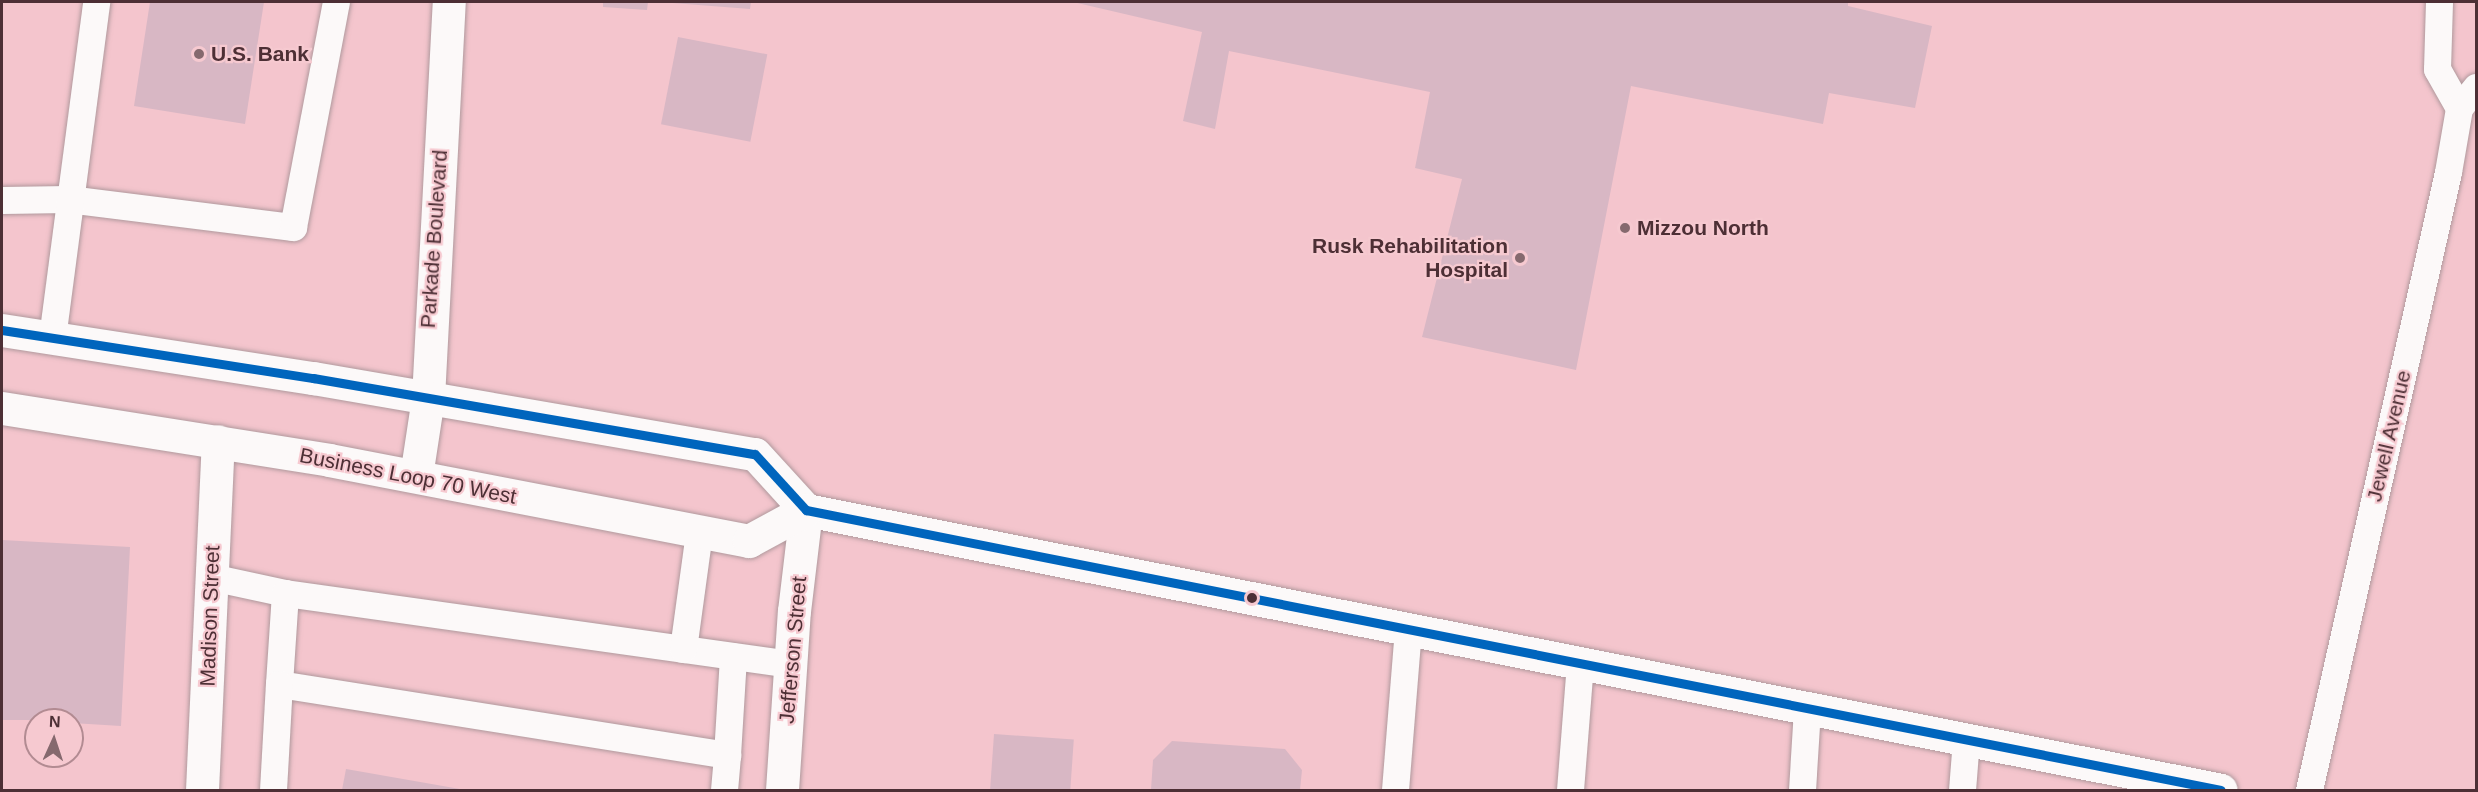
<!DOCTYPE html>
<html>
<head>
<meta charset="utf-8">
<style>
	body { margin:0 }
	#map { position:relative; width:2478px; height:792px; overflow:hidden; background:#ecd4d7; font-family:Arial,sans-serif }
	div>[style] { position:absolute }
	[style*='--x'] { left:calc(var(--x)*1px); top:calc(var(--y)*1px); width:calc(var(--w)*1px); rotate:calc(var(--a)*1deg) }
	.built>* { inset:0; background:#f4c5cd }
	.building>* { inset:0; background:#d8b7c4; transform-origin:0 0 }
	.roads { filter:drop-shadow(0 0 2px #b0999d) drop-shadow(0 0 2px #b0999d) }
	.lane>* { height:27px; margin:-13.5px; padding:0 13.5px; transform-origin:13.5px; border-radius:13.5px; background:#fcf9f9 }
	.street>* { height:33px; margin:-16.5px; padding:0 16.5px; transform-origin:16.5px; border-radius:16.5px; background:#fcf9f9 }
	.secondary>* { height:33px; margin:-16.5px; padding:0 16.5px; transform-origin:16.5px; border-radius:16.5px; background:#fcf9f9 }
	.primary>* { height:33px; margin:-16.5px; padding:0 16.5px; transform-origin:16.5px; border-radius:16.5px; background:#fcf9f9 }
	.bus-1>* { height:9px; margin:-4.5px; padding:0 4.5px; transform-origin:4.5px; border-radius:4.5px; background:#0065bd }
	.dots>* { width:16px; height:16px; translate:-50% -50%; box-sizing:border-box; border:3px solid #f6c9d0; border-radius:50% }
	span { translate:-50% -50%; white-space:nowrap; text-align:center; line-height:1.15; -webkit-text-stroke:4.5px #f6c9d0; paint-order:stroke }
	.poi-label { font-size:21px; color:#4d2f35; font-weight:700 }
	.left { translate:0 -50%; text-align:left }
	.right { translate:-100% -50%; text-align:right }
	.street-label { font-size:21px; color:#4d2f35 }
	.frame { position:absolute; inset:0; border:3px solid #4d2f35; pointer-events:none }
	.north { position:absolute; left:24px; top:708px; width:60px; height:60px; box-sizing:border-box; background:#f6c9d0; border:2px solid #b28b92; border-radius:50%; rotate:3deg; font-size:16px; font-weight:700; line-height:24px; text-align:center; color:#4d2f35 }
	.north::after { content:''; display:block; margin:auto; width:21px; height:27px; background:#85696e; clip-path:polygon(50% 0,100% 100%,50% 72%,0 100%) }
</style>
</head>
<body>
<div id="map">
	<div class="built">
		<div style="clip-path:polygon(evenodd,2px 2px,2476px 2px,2476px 790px,2px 790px,2px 2px,36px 720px,72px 720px,72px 756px,36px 756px,36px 720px)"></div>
	</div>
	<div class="building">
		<div style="clip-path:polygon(150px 2px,264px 2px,245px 124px,134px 106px)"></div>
		<div style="clip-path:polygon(603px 2px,648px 2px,647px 10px,603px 7px)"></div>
		<div style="clip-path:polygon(660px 2px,751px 2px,750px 9px)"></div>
		<div style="clip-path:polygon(1073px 2px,1848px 2px,1848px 6px,1932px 26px,1915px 108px,1829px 93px,1823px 124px,1631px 86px,1576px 370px,1422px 337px,1462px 179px,1415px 168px,1430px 92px,1229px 51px,1215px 129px,1183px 121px,1202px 32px)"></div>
		<div style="left:678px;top:37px;width:91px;height:89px;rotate:11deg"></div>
		<div style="clip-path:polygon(2px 540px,130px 547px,121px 726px,72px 723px,72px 720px,2px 720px)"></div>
		<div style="left:994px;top:734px;width:80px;height:56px;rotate:4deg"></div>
		<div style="clip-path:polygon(1172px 741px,1285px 749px,1302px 770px,1300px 790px,1151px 790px,1153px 760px)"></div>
		<div style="clip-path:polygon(346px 769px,460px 789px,460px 790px,342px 790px)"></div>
	</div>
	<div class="roads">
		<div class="lane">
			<div style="--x:2439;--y:2;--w:67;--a:91.7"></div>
			<div style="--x:2437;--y:69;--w:45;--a:60.6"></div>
			<div style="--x:2;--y:200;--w:66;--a:-0.9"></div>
			<div style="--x:68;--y:199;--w:227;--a:7.1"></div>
			<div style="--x:293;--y:227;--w:229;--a:-79.2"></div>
			<div style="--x:52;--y:338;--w:339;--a:-82.5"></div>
			<div style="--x:211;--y:577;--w:76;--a:12.2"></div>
			<div style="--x:285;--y:593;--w:511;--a:7.99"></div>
			<div style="--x:285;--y:593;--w:91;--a:93.8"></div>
			<div style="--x:279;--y:684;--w:454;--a:9"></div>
			<div style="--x:727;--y:755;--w:99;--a:-86.5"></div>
			<div style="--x:683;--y:649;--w:118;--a:-82.2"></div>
			<div style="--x:273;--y:790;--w:106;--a:-86.8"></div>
			<div style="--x:724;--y:790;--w:35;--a:-85"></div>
			<div style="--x:1395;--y:790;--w:162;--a:-85.4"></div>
			<div style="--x:1570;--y:790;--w:127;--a:-85.5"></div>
			<div style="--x:1802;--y:790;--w:82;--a:-86.5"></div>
			<div style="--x:1962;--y:790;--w:51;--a:-85.5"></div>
			<div style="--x:2309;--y:790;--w:633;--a:-77.32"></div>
			<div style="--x:2448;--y:172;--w:65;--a:-80.2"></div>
			<div style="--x:2459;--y:108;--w:27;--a:-51"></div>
		</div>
		<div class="street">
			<div style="--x:202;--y:790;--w:349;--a:-87.4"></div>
			<div style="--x:782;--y:790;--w:179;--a:-86.2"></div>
			<div style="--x:794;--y:611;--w:102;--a:-83.2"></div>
		</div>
		<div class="secondary">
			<div style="--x:416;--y:476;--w:79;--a:-81.3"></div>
			<div style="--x:428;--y:398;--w:397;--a:-87"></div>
		</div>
		<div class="primary">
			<div style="--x:2;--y:330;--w:315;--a:8.8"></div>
			<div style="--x:313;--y:378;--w:448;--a:9.8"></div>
			<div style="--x:755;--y:454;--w:76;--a:47.7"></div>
			<div style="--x:806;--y:510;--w:1442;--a:11.19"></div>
			<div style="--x:2;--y:408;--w:331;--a:9"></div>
			<div style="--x:329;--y:460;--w:428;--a:10.9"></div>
			<div style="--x:749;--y:541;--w:65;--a:-28.5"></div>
		</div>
	</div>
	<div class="bus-1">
		<div style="--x:2;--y:330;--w:315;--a:8.8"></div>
		<div style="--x:313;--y:378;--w:448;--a:9.8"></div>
		<div style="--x:755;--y:454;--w:76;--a:47.7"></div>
		<div style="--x:806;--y:510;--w:1442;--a:11.19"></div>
	</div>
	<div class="dots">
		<div style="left:199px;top:54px;background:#85696e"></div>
		<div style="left:1625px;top:228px;background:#85696e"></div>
		<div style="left:1520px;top:258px;background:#85696e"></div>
		<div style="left:1252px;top:598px;background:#4d2f35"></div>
	</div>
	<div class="poi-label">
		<span class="left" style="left:211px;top:54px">U.S. Bank</span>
		<span class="left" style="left:1637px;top:228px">Mizzou North</span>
		<span class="right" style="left:1508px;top:258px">Rusk Rehabilitation<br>Hospital</span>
	</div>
	<div class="street-label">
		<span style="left:434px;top:239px;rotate:-86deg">Parkade Boulevard</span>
		<span style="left:2389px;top:436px;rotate:-77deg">Jewell Avenue</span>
		<span style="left:408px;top:476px;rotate:11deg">Business Loop 70 West</span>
		<span style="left:210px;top:616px;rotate:-88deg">Madison Street</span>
		<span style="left:793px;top:650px;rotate:-85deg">Jefferson Street</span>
	</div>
	<div class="frame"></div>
	<div class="north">N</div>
</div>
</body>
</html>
